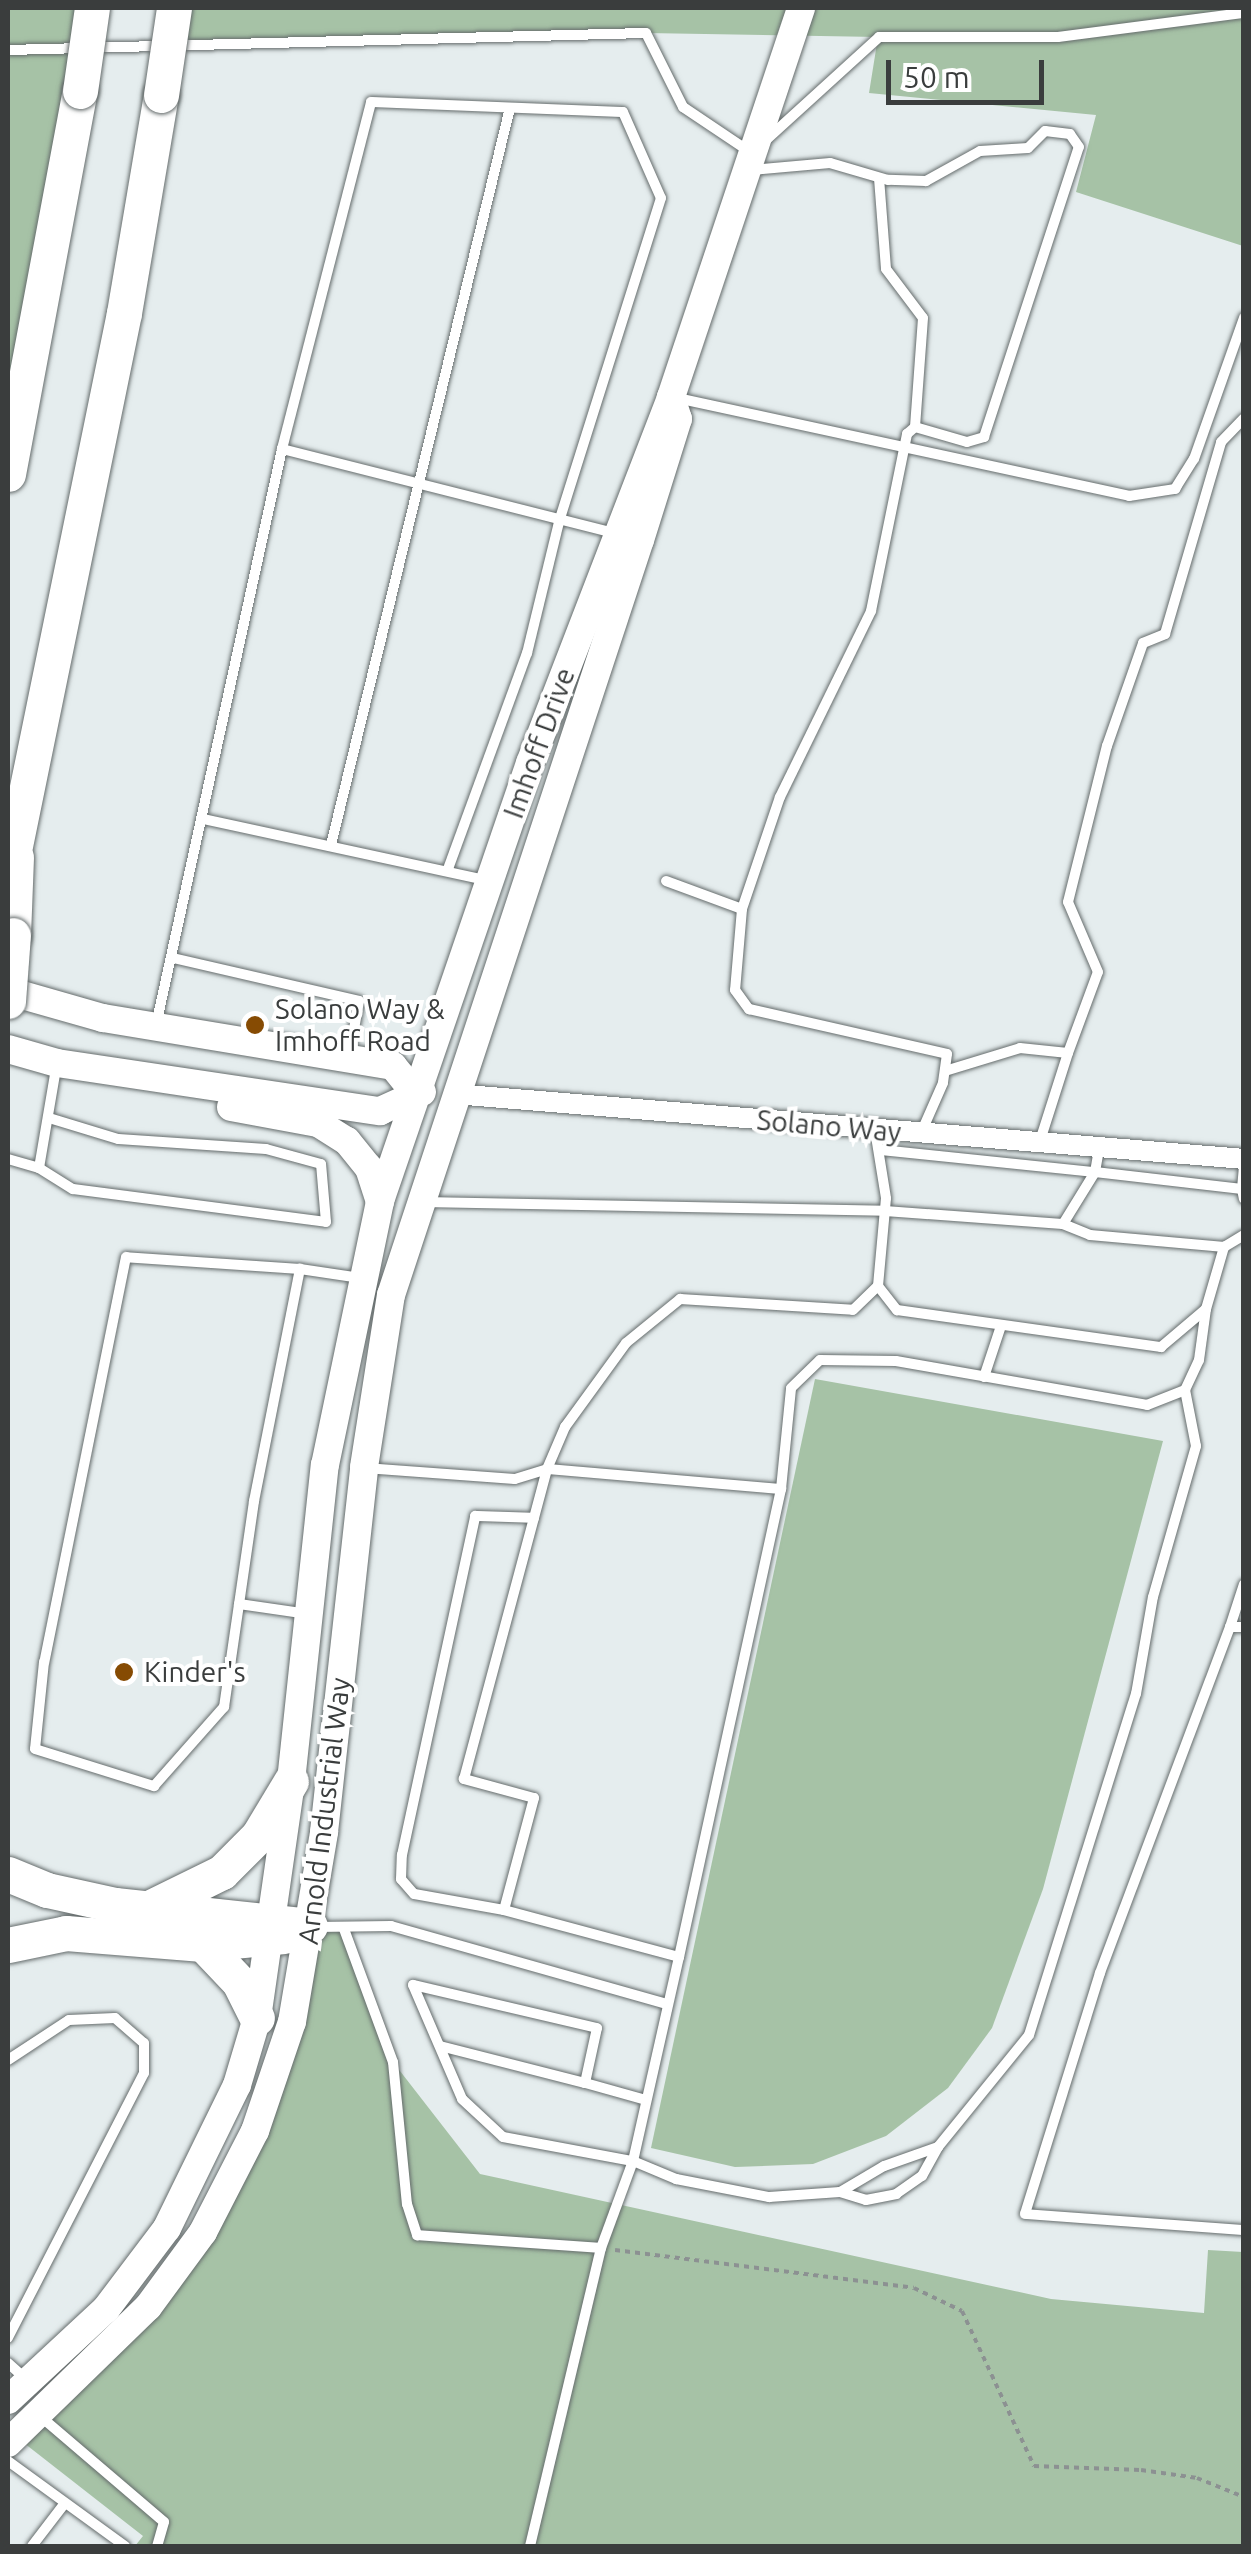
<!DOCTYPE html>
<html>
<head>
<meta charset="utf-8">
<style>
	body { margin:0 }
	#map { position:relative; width:1251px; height:2554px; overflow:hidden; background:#e5edee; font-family:Ubuntu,sans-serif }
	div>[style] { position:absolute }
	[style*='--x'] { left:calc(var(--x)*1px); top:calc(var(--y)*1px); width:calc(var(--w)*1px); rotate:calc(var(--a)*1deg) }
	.green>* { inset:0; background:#a6c2a6 }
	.path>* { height:4px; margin-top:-2px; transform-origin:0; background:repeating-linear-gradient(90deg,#8c9192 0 5px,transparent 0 10px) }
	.roads { filter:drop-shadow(0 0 2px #656c6c) drop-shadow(0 0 2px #656c6c) }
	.lane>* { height:10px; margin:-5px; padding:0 5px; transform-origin:5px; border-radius:5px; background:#fff }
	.street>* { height:20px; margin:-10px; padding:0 10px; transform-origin:10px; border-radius:10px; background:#fff }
	.secondary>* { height:28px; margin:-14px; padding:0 14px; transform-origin:14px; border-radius:14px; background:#fff }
	.highway>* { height:35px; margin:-17.5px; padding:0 17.5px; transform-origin:17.5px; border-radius:17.5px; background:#fff }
	.bridges { filter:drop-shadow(0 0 2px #656c6c) drop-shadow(0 0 2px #656c6c) }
	.highway-bridge>* { height:35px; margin:-17.5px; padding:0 17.5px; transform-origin:17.5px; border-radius:17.5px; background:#fff }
	.dots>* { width:28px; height:28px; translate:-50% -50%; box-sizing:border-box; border:5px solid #fff; border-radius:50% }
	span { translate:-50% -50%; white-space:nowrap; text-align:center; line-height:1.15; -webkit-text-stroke:8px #fff; paint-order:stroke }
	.street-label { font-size:28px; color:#3a3d3d }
	.poi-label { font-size:28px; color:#3a3d3d }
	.left { translate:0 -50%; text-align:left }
	.frame { position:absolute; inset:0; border:10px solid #3a3d3d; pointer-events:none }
	.scale { position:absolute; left:886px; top:60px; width:158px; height:45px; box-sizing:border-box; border:5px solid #3a3d3d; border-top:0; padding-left:12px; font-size:30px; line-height:35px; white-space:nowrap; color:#3a3d3d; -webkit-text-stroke:8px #fff; paint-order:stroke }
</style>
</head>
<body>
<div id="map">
	<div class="green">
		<div style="clip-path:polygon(8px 8px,91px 8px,8px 474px)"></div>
		<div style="clip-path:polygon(174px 8px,1243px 8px,1243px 246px,1076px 192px,1096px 115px,869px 93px,878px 37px,646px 33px,168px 48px)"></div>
		<div style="clip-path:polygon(815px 1379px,1163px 1441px,1043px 1889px,992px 2028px,948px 2088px,886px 2136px,813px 2164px,735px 2167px,651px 2148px)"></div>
		<div style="clip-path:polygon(310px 1926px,344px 1929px,393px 2062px,480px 2174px,1051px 2299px,1204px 2313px,1208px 2250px,1243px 2252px,1243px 2546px,135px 2546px,143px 2536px,15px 2436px,148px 2307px,255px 2131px)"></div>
	</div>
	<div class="path">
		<div style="--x:615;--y:2250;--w:301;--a:7.2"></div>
		<div style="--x:914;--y:2288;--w:53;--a:25.6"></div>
		<div style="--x:962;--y:2311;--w:171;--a:65.1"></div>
		<div style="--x:1034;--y:2466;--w:107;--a:2.1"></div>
		<div style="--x:1141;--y:2470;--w:57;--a:8.1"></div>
		<div style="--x:1197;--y:2478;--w:51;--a:22"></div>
	</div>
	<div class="roads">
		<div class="lane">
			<div style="--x:8;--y:50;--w:638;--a:-1.53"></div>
			<div style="--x:646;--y:33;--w:83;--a:63.4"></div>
			<div style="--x:683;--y:107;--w:81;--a:33.9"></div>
			<div style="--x:766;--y:140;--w:153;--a:-42.3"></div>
			<div style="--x:879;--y:37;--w:179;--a:0"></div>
			<div style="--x:1058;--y:37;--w:188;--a:-7.4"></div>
			<div style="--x:879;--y:178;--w:91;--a:85.6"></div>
			<div style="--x:886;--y:269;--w:61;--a:52.9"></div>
			<div style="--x:923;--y:318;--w:109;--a:94.2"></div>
			<div style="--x:677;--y:398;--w:463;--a:12.2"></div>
			<div style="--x:1129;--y:496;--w:47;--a:-8.7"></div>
			<div style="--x:1175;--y:489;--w:36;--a:-58"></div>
			<div style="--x:1194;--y:459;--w:150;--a:-70.5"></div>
			<div style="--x:282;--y:449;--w:358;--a:-75.6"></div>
			<div style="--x:371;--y:102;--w:252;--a:2.3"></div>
			<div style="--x:623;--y:112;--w:94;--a:66.2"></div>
			<div style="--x:661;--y:198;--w:336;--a:107.5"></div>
			<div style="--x:560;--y:518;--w:139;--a:103.7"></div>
			<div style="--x:527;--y:653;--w:230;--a:110.1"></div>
			<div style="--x:203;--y:819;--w:289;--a:12.2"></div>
			<div style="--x:331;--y:845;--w:758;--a:-76.35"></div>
			<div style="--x:666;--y:881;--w:81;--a:20.2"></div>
			<div style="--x:742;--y:909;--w:81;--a:94.9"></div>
			<div style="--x:735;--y:990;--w:24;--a:54"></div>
			<div style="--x:749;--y:1009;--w:203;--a:12.8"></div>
			<div style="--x:947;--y:1054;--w:29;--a:98"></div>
			<div style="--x:943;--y:1083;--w:55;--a:113.7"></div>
			<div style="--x:742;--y:909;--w:118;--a:-71.3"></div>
			<div style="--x:780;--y:797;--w:207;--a:-63.9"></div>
			<div style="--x:871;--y:611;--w:181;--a:-78.5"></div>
			<div style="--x:907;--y:434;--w:11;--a:-41"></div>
			<div style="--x:915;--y:427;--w:54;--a:16.1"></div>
			<div style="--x:967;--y:442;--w:18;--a:-16"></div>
			<div style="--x:984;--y:437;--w:305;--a:-71.9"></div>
			<div style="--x:1079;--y:147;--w:16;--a:-125"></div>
			<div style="--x:1070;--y:134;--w:25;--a:-173"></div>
			<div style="--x:1045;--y:131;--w:24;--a:135"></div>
			<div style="--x:1028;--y:148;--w:48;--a:176.4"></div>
			<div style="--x:980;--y:151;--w:62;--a:150.9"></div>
			<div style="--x:926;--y:181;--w:38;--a:-178"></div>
			<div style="--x:888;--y:180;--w:60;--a:-163.7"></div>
			<div style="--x:830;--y:163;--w:79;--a:174.9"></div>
			<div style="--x:173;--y:958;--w:191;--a:13"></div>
			<div style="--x:359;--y:1001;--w:57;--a:100.1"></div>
			<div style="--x:156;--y:1025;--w:590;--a:-77.66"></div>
			<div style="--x:282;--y:449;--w:343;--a:14.2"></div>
			<div style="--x:1068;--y:1053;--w:86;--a:-69.7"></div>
			<div style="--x:1098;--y:972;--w:76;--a:-113.2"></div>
			<div style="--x:1068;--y:902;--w:161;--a:-76"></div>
			<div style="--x:1107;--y:746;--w:109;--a:-70.7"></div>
			<div style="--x:1143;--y:643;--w:24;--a:-22"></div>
			<div style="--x:1165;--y:634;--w:200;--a:-73.7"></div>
			<div style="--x:1221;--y:442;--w:33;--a:-46"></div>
			<div style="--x:945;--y:1071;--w:78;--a:-17"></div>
			<div style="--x:1020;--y:1048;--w:48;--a:5.9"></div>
			<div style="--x:1068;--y:1053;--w:96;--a:107.7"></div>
			<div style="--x:881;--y:1150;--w:215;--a:5.9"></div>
			<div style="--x:1095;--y:1172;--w:23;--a:-80"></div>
			<div style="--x:8;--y:1159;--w:32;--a:16"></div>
			<div style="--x:39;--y:1168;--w:107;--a:-80.3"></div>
			<div style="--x:39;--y:1168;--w:40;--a:32"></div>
			<div style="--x:73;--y:1189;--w:255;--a:7.4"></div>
			<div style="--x:326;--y:1222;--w:58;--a:-94.9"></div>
			<div style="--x:321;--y:1164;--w:57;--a:-164.7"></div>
			<div style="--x:266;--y:1149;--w:148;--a:-176.1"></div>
			<div style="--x:118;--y:1139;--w:72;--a:-163.1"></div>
			<div style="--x:1242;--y:1189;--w:23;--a:-85"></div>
			<div style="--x:423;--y:1202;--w:462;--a:1.1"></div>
			<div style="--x:885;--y:1211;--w:178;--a:4.2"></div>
			<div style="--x:1063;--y:1224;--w:61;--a:-58.4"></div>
			<div style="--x:1095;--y:1172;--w:148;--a:6.6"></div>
			<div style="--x:1242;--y:1189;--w:10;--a:79"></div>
			<div style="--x:1063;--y:1224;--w:29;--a:22"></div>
			<div style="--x:1090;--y:1235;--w:135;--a:5.1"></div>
			<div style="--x:300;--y:1269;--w:174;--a:-176.1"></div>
			<div style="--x:126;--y:1257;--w:413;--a:101.4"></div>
			<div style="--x:44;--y:1662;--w:87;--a:95.9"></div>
			<div style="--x:35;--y:1749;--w:125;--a:17.3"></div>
			<div style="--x:154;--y:1786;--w:106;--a:-48.5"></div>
			<div style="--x:224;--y:1707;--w:208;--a:-81.7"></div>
			<div style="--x:254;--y:1501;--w:237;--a:-78.8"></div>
			<div style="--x:300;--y:1269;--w:61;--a:8.5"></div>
			<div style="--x:878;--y:1286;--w:31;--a:52"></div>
			<div style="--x:897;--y:1310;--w:267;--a:8"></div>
			<div style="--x:1161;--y:1347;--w:59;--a:-40.2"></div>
			<div style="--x:1206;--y:1309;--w:65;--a:-73.8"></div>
			<div style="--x:1224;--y:1247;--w:23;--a:-31"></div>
			<div style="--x:984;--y:1377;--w:54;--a:-71.6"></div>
			<div style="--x:365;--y:1468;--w:150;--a:4.2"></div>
			<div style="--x:515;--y:1479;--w:34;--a:-17"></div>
			<div style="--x:547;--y:1469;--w:46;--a:-66.8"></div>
			<div style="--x:565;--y:1427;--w:104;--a:-54"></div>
			<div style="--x:626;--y:1343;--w:70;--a:-39.2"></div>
			<div style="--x:680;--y:1299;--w:173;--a:3.6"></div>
			<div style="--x:853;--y:1310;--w:35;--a:-44"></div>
			<div style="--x:878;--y:1286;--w:88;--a:-84.8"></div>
			<div style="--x:886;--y:1198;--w:69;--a:-99.2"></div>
			<div style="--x:239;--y:1604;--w:70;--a:8.2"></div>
			<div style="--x:1230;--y:1627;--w:45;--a:-72"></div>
			<div style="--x:1244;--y:1627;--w:14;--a:180"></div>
			<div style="--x:1230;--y:1627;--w:370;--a:110.6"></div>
			<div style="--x:1100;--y:1973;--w:252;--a:107.3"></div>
			<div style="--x:1025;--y:2214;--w:220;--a:4.2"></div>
			<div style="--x:504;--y:1910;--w:91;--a:-169.9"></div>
			<div style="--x:414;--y:1894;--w:20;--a:-131"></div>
			<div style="--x:401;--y:1879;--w:24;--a:-88"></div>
			<div style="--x:402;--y:1855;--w:347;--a:-77.8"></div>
			<div style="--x:475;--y:1516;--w:59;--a:1.9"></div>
			<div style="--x:316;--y:1927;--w:75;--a:-0.8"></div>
			<div style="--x:391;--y:1926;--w:287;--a:15.8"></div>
			<div style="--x:344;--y:1929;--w:142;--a:69.8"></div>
			<div style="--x:393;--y:2062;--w:143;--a:84.4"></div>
			<div style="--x:407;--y:2204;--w:33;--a:72"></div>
			<div style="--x:417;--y:2235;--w:184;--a:4"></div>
			<div style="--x:679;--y:1957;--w:181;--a:-165"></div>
			<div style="--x:504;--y:1910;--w:116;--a:-75"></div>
			<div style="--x:534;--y:1798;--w:73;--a:-164.8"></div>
			<div style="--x:464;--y:1779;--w:321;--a:-75"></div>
			<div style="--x:547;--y:1469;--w:235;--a:4.9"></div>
			<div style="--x:440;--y:2046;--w:150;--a:14.3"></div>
			<div style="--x:8;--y:2060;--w:73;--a:-33.3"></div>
			<div style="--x:69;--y:2020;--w:46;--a:-2.5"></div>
			<div style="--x:115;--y:2018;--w:38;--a:41"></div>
			<div style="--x:144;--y:2043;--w:30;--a:90"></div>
			<div style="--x:144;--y:2073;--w:298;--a:117.2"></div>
			<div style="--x:646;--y:2100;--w:63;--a:-164.4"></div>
			<div style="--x:585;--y:2083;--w:56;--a:-77.7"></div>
			<div style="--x:597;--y:2028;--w:189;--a:-166.8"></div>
			<div style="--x:413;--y:1985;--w:124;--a:66.7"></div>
			<div style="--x:462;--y:2099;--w:56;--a:42.8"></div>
			<div style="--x:503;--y:2137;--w:132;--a:10.5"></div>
			<div style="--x:633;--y:2161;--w:47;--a:22.7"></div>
			<div style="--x:676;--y:2179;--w:95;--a:11"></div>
			<div style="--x:769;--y:2197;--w:71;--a:-4"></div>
			<div style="--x:938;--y:2147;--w:57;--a:160.6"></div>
			<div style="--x:884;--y:2166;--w:51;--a:149.4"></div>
			<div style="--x:840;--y:2192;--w:27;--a:17"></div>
			<div style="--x:866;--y:2200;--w:31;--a:-11"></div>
			<div style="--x:896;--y:2194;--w:32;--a:-35"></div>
			<div style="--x:922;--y:2176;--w:33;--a:-61"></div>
			<div style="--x:938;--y:2147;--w:144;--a:-50.9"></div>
			<div style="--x:1029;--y:2035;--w:357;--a:-72.6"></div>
			<div style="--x:1136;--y:1694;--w:98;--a:-80.1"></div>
			<div style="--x:1153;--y:1597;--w:157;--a:-74.1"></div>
			<div style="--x:1196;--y:1446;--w:57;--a:-101.1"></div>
			<div style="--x:8;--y:2363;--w:25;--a:42"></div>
			<div style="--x:40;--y:2416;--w:163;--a:40.5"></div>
			<div style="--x:164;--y:2522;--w:25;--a:106"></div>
			<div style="--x:8;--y:2461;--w:145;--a:36"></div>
			<div style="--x:32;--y:2546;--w:54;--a:-52.5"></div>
			<div style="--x:530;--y:2546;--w:306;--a:-76.6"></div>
			<div style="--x:601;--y:2248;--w:93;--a:-69.8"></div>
			<div style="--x:633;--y:2161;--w:209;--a:-77.3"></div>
			<div style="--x:679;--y:1957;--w:479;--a:-77.7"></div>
			<div style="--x:781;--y:1489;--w:101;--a:-84.3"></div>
			<div style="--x:791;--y:1388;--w:40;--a:-44"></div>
			<div style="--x:820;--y:1360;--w:76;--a:0.8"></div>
			<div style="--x:896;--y:1361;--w:255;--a:9.9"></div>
			<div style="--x:1147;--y:1405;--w:41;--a:-21.5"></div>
			<div style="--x:1185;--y:1390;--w:33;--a:-65"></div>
			<div style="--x:1199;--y:1360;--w:51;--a:-82.2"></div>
		</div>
		<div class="street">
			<div style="--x:454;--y:1094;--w:793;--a:4.7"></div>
		</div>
		<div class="secondary">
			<div style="--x:8;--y:991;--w:99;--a:15.9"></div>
			<div style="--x:103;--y:1018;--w:294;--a:9.4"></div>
			<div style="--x:393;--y:1066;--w:33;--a:51"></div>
			<div style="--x:8;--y:1049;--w:51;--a:15.9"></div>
			<div style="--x:57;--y:1063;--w:327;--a:8.5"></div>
			<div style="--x:380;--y:1111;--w:46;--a:-24.3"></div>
			<div style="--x:231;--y:1107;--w:88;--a:10.4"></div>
			<div style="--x:318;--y:1123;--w:34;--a:32"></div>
			<div style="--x:347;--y:1141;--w:35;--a:51"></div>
			<div style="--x:369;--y:1168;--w:35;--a:72"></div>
			<div style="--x:8;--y:2400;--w:134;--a:-42.9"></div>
			<div style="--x:106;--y:2309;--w:101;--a:-53"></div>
			<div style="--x:167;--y:2228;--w:159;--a:-63.9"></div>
			<div style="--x:237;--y:2085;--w:70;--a:-73.4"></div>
			<div style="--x:257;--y:2018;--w:239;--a:-81.8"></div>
			<div style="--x:291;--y:1781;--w:318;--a:-83.9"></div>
			<div style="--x:325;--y:1465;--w:270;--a:-78.2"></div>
			<div style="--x:380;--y:1201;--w:463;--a:-71.1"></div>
			<div style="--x:530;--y:763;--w:392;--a:-68.9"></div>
			<div style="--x:671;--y:397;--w:410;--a:-71.5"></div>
			<div style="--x:8;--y:2443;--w:195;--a:-44.2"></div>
			<div style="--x:148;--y:2307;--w:93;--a:-53.7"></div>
			<div style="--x:203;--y:2232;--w:114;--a:-62.8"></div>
			<div style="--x:255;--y:2131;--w:115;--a:-71.3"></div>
			<div style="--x:292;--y:2022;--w:193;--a:-80.4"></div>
			<div style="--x:324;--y:1832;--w:367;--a:-83.7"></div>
			<div style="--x:364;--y:1467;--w:174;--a:-81.1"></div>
			<div style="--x:391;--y:1295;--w:795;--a:-71.75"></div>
			<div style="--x:640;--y:540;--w:127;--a:-72.6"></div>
			<div style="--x:678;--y:419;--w:23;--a:-108"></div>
		</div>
		<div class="highway">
			<div style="--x:8;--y:474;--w:390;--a:-79.4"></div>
			<div style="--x:8;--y:880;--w:579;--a:-78.44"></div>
			<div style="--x:124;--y:313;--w:221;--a:-80.4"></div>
			<div style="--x:13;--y:935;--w:78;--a:-87.8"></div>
			<div style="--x:8;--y:1874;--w:42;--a:22.3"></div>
			<div style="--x:47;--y:1890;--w:70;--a:12.4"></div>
			<div style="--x:115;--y:1905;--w:196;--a:6.1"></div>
			<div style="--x:151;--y:1907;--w:79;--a:-26.2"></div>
			<div style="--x:222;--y:1872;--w:51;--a:-45"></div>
			<div style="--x:258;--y:1836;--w:64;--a:-59"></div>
			<div style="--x:203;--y:1944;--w:52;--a:46.5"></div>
			<div style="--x:239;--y:1982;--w:40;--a:63.4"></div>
			<div style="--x:8;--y:1945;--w:59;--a:-11.7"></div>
			<div style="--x:66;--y:1933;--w:137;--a:4.6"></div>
			<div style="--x:203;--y:1944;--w:81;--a:-5.6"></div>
		</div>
	</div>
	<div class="bridges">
		<div class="highway-bridge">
			<div style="--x:80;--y:91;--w:84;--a:-81.8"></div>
			<div style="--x:161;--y:95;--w:88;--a:-81.5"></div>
			<div style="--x:8;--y:1001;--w:66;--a:-85.7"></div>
		</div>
	</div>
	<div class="dots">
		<div style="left:255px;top:1025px;background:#864b03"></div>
		<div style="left:124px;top:1672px;background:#864b03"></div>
	</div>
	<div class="street-label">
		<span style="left:539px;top:743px;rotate:-70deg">Imhoff Drive</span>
		<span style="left:829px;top:1126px;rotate:5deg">Solano Way</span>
		<span style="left:324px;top:1811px;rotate:-83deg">Arnold Industrial Way</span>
	</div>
	<div class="poi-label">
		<span class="left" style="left:275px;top:1025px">Solano Way &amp;<br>Imhoff Road</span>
		<span class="left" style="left:144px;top:1672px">Kinder's</span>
	</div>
	<div class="frame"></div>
	<div class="scale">50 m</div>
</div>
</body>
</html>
